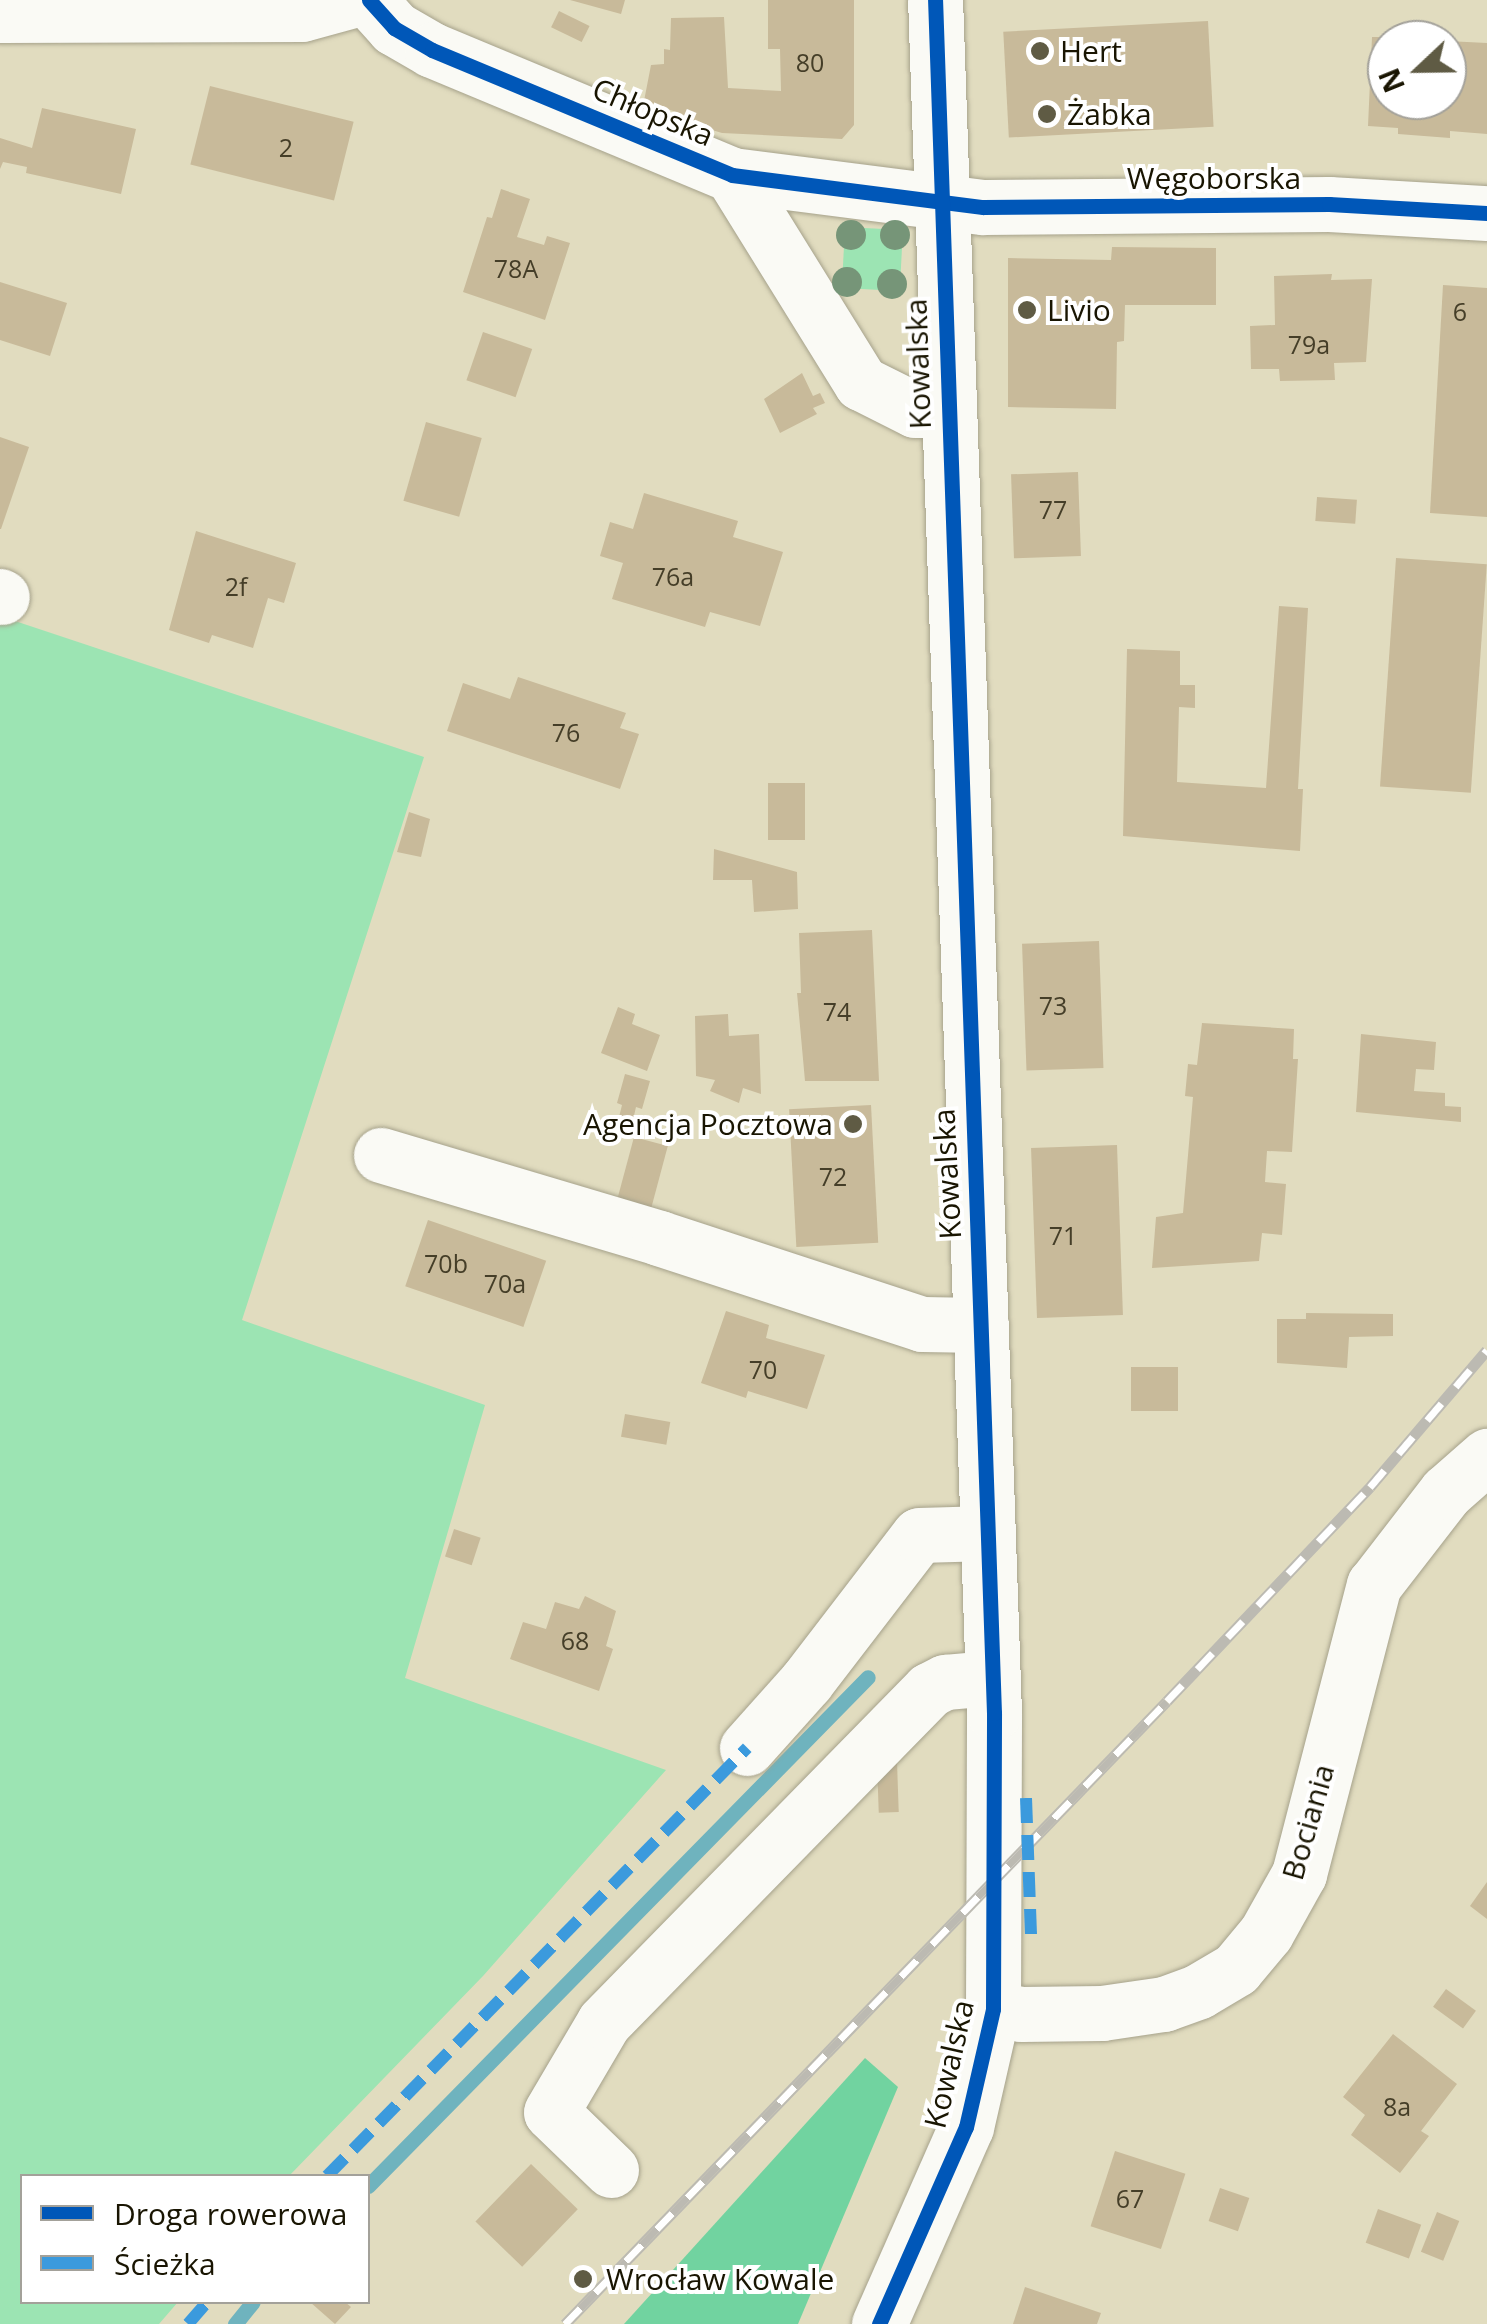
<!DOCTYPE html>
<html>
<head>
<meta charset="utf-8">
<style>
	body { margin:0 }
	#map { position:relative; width:1487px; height:2324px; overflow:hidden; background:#e1dcbf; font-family:"Open Sans",sans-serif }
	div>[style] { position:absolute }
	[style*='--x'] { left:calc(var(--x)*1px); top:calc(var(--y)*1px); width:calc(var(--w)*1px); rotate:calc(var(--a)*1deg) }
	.green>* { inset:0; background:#9ce4b3; transform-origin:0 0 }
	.forest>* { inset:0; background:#71d3a0 }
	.stream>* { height:15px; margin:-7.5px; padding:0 7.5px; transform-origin:7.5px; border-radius:7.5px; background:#6fb3be }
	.building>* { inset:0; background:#c8ba9a; transform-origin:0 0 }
	.roads { filter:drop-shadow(0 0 2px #a6a28b) drop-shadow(0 0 2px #a6a28b) }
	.minor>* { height:55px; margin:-27.5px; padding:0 27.5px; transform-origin:27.5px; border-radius:27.5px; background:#fafaf5 }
	.rail>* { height:11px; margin-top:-5.5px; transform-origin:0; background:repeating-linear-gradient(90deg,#fff 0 22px,#bcbab2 0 44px); box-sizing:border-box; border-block:2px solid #bcbab2 }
	.quiet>* { height:12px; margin-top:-6px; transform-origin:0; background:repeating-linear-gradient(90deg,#3b9add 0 25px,transparent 0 37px) }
	.cycleway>* { height:15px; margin:-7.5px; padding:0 7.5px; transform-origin:7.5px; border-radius:7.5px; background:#0057b8 }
	.trees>* { width:30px; height:30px; margin:-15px; border-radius:50%; background:#769578 }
	.dots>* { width:28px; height:28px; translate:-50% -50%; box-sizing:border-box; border:5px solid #fff; border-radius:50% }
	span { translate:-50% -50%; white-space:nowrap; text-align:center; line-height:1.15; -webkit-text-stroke:8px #fff; paint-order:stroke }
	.number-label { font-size:25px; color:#453e28 }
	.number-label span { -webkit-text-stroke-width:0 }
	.poi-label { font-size:30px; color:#191502 }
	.left { translate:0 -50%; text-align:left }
	.right { translate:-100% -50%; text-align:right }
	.street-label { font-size:30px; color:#191502 }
	.legend { position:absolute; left:20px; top:2174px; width:350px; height:130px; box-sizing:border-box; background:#fff; border:2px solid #a3a19a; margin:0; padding:12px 18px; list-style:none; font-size:30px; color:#191502 }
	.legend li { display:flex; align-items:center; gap:20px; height:50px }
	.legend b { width:50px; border:2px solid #a3a19a }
	.north { position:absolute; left:1367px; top:20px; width:100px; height:100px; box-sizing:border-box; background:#fff; border:2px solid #a3a19a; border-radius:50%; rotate:248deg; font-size:28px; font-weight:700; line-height:40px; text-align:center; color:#191502 }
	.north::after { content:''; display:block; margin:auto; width:35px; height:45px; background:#5f5b44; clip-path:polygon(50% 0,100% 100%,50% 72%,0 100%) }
</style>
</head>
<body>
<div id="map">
	<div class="green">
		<div style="left:845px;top:227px;width:58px;height:61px;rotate:3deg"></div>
		<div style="clip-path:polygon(0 616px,424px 757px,242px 1320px,485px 1405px,405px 1678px,666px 1770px,483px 1976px,289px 2176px,22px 2176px,22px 2302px,178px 2302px,159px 2324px,0 2324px)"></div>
	</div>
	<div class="forest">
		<div style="clip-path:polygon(865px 2058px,898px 2087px,798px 2324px,624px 2324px)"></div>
	</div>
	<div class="stream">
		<div style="--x:368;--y:2186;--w:713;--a:-45.51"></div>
		<div style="--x:235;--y:2324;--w:28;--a:-51"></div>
	</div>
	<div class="building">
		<div style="clip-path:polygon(570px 0,625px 0,621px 14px)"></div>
		<div style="clip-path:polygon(768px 0,854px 0,854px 125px,842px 139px,722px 133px,682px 121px,682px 114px,644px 101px,651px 65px,664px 64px,664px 49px,670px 50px,671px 18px,724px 17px,728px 88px,781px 91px,780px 49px,768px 49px)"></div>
		<div style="left:559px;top:11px;width:34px;height:18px;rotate:26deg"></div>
		<div style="left:1208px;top:21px;width:106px;height:205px;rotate:87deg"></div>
		<div style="clip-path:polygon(1372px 37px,1387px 37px,1387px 100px,1447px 100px,1447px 41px,1487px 43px,1487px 134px,1450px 131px,1450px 138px,1398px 134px,1398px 128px,1368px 126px)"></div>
		<div style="left:210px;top:86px;width:148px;height:81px;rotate:14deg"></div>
		<div style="clip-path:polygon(42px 108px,136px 129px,121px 194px,26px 173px,27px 167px,3px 162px,0 169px,0 138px,32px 148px)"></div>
		<div style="clip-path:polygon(501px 189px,530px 199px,517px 237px,544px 245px,547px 236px,570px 243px,545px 320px,463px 292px,487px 217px,492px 218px)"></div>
		<div style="clip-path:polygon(1112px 247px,1216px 248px,1216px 305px,1125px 305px,1124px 341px,1117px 342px,1116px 409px,1008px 407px,1008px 258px,1111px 260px)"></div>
		<div style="clip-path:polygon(1332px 274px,1331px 280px,1372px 279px,1366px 362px,1334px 363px,1335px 380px,1280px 381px,1279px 369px,1251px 369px,1250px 326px,1275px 325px,1274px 276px)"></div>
		<div style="clip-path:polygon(0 282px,67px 303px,50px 356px,0 340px)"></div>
		<div style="clip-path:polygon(1443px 285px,1487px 288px,1487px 517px,1430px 513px)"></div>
		<div style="left:483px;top:332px;width:52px;height:51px;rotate:19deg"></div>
		<div style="clip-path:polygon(802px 373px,813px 396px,820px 393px,825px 403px,813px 408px,817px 414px,780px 433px,764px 399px)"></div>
		<div style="left:426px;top:422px;width:58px;height:82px;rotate:16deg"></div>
		<div style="clip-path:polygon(0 437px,29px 447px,1px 529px,0 529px)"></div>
		<div style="left:1078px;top:472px;width:84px;height:67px;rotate:88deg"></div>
		<div style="clip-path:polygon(644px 493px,738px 521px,733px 537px,783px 552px,760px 626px,710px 612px,705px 627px,612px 599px,623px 563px,600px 556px,610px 522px,633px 529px)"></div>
		<div style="left:1317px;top:497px;width:40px;height:24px;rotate:4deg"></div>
		<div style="clip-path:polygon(196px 531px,296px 563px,284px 603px,268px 598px,253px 648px,212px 635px,209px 643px,169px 630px)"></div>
		<div style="left:1396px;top:558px;width:91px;height:229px;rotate:4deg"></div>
		<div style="clip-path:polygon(1279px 606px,1308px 608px,1298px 789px,1303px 789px,1300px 851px,1123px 836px,1127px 649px,1180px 651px,1180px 685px,1195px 685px,1195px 708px,1179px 707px,1177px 782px,1266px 788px)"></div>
		<div style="clip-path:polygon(518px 677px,626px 713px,620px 728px,639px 734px,620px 789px,447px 731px,463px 683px,510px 699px)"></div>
		<div style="left:768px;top:783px;width:37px;height:57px"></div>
		<div style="clip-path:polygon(409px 812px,430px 819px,421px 857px,397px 852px)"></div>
		<div style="clip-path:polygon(714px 849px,797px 872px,798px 909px,754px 912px,752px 880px,713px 880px)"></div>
		<div style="clip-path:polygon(872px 930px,879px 1081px,805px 1081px,797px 993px,801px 993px,799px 933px)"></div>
		<div style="left:1099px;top:941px;width:127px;height:77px;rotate:88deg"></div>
		<div style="clip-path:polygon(618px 1007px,635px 1014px,632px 1024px,660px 1035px,647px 1071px,601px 1053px)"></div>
		<div style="clip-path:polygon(728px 1014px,729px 1036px,759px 1034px,761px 1094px,743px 1088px,739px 1103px,710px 1091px,715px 1080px,696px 1076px,695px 1016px)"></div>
		<div style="clip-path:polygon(1202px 1023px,1294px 1029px,1293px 1059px,1298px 1059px,1292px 1152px,1267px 1151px,1265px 1182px,1286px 1184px,1282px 1235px,1262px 1233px,1259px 1261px,1152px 1268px,1156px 1217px,1183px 1213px,1193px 1097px,1185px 1096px,1188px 1064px,1197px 1065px)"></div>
		<div style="clip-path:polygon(1361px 1034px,1436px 1042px,1434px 1070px,1416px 1069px,1414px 1091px,1445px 1093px,1445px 1106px,1461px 1107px,1461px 1122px,1356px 1112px)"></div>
		<div style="clip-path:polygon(625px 1074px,650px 1081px,642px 1109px,636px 1107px,633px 1120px,619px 1117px,622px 1105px,617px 1103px)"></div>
		<div style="left:871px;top:1105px;width:138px;height:82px;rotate:87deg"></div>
		<div style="left:634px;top:1137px;width:35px;height:64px;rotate:15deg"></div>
		<div style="left:1117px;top:1145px;width:170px;height:86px;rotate:88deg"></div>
		<div style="left:428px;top:1220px;width:125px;height:70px;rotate:19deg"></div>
		<div style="clip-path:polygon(726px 1311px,769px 1325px,766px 1338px,825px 1355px,807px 1409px,748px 1391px,746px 1398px,701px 1383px)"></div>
		<div style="clip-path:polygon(1306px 1313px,1393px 1314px,1393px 1336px,1349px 1337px,1347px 1368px,1277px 1363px,1277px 1319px,1306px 1319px)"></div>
		<div style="left:1131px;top:1367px;width:47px;height:44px"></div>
		<div style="left:625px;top:1414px;width:46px;height:23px;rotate:10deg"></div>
		<div style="left:454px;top:1529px;width:28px;height:29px;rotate:18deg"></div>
		<div style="clip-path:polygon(585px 1596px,616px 1611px,606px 1646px,613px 1649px,599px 1691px,510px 1659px,523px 1622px,546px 1629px,555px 1602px,579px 1609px)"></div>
		<div style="left:897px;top:1762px;width:50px;height:20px;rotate:88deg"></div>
		<div style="clip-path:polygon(1487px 1882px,1487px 1919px,1470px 1906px)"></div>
		<div style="left:1446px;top:1989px;width:37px;height:22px;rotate:36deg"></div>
		<div style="clip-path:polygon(1393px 2034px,1457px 2084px,1421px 2131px,1429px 2136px,1400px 2173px,1351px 2135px,1365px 2115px,1343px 2097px)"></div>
		<div style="left:1115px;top:2151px;width:74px;height:79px;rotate:18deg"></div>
		<div style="left:531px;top:2164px;width:65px;height:80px;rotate:44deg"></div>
		<div style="left:1220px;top:2188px;width:31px;height:35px;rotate:19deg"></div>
		<div style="left:1378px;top:2209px;width:46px;height:36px;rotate:20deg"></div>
		<div style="left:1437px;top:2212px;width:24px;height:43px;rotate:22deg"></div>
		<div style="clip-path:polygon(1025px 2287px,1101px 2313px,1097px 2324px,1013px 2324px)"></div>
		<div style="clip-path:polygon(310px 2302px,345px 2302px,351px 2307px,335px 2324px)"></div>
	</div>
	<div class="roads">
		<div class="minor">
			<div style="--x:369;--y:0;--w:38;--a:48"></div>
			<div style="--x:394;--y:28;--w:44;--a:30.1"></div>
			<div style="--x:432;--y:50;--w:325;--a:22.6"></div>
			<div style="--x:732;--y:175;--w:253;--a:7.3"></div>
			<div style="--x:983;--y:207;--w:346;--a:-0.5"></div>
			<div style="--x:1329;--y:204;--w:158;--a:3.3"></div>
			<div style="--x:0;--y:15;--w:302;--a:-0.2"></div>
			<div style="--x:302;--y:14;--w:53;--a:-15.4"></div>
			<div style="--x:732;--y:175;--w:245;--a:58.2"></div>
			<div style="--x:861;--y:383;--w:60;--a:26.6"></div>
			<div style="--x:915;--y:410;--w:32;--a:0"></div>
			<div style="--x:0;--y:596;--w:2;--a:27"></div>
			<div style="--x:381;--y:1155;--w:290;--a:16.6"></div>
			<div style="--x:659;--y:1238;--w:277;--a:18.1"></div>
			<div style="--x:922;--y:1324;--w:59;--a:1"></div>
			<div style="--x:747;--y:1748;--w:89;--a:-48.2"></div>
			<div style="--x:806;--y:1682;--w:185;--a:-52.5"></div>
			<div style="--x:919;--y:1535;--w:69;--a:-1.7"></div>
			<div style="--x:993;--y:2009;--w:28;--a:10"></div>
			<div style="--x:1021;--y:2014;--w:81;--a:-0.7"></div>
			<div style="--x:1102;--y:2013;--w:63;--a:-8.3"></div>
			<div style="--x:1164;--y:2004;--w:37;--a:-20"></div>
			<div style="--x:1199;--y:1991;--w:43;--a:-30.7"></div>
			<div style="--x:1236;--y:1969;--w:47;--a:-50.2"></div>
			<div style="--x:1266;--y:1933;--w:68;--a:-60.8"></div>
			<div style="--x:1299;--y:1874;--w:299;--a:-75.5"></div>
			<div style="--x:1374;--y:1585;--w:118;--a:-52.3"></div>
			<div style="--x:1446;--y:1492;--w:55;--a:-41.3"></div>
			<div style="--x:611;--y:2170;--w:83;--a:-136"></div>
			<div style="--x:551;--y:2112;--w:104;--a:-59.5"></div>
			<div style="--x:604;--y:2022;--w:465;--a:-45.6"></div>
			<div style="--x:929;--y:1690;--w:18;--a:-27"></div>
			<div style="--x:945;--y:1682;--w:46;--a:-5"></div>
			<div style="--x:879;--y:2324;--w:215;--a:-66.2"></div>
			<div style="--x:966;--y:2127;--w:121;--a:-77.1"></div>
			<div style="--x:993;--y:2009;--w:296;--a:-89.8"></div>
			<div style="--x:994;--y:1713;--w:1714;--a:-91.97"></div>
		</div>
	</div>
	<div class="rail">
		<div style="--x:565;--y:2324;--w:866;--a:-45.98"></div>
		<div style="--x:1167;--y:1701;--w:295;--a:-46.5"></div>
		<div style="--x:1370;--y:1487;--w:180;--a:-49.5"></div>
	</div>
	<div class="quiet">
		<div style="--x:1026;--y:1798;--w:139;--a:87.9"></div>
		<div style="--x:327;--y:2176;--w:600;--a:-45.54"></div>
		<div style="--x:188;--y:2324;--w:29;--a:-49"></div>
	</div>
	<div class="cycleway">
		<div style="--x:369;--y:0;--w:38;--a:48"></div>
		<div style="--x:394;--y:28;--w:44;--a:30.1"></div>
		<div style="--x:432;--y:50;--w:325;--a:22.6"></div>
		<div style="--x:732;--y:175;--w:253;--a:7.3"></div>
		<div style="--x:983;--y:207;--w:346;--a:-0.5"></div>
		<div style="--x:1329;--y:204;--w:158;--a:3.3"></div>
		<div style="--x:879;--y:2324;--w:215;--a:-66.2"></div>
		<div style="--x:966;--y:2127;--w:121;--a:-77.1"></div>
		<div style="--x:993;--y:2009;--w:296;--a:-89.8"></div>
		<div style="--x:994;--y:1713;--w:1714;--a:-91.97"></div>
	</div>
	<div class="trees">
		<div style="left:851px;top:235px"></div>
		<div style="left:895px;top:235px"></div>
		<div style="left:847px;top:282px"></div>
		<div style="left:892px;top:284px"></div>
	</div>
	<div class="dots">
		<div style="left:1040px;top:51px;background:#5f5b44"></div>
		<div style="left:1047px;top:114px;background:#5f5b44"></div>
		<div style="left:1027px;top:310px;background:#5f5b44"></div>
		<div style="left:853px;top:1124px;background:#5f5b44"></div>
		<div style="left:583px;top:2279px;background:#5f5b44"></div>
	</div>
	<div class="number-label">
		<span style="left:810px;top:62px">80</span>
		<span style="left:286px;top:147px">2</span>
		<span style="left:516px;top:268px">78A</span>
		<span style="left:1460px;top:311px">6</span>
		<span style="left:1309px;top:344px">79a</span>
		<span style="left:1053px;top:509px">77</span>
		<span style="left:673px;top:576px">76a</span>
		<span style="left:236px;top:586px">2f</span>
		<span style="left:566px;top:732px">76</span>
		<span style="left:1053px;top:1005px">73</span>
		<span style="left:837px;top:1011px">74</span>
		<span style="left:833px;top:1176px">72</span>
		<span style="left:1063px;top:1235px">71</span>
		<span style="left:446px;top:1263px">70b</span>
		<span style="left:505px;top:1283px">70a</span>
		<span style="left:763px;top:1369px">70</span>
		<span style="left:575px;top:1640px">68</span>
		<span style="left:1397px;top:2106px">8a</span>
		<span style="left:1130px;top:2198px">67</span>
	</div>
	<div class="poi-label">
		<span class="left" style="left:1060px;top:51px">Hert</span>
		<span class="left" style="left:1067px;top:114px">Żabka</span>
		<span class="left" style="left:1047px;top:310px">Livio</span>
		<span class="right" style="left:833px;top:1124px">Agencja Pocztowa</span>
		<span class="left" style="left:606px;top:2279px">Wrocław Kowale</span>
	</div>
	<div class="street-label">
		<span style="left:653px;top:112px;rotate:23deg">Chłopska</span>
		<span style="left:1214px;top:178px">Węgoborska</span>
		<span style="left:918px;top:364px;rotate:-92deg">Kowalska</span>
		<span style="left:947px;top:1174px;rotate:-93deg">Kowalska</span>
		<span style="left:1308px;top:1822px;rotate:-74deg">Bociania</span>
		<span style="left:949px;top:2064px;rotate:-77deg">Kowalska</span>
	</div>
	<ul class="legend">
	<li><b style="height:12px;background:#0057b8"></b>Droga rowerowa</li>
	<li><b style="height:12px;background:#3b9add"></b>Ścieżka</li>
	</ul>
	<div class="north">N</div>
</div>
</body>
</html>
